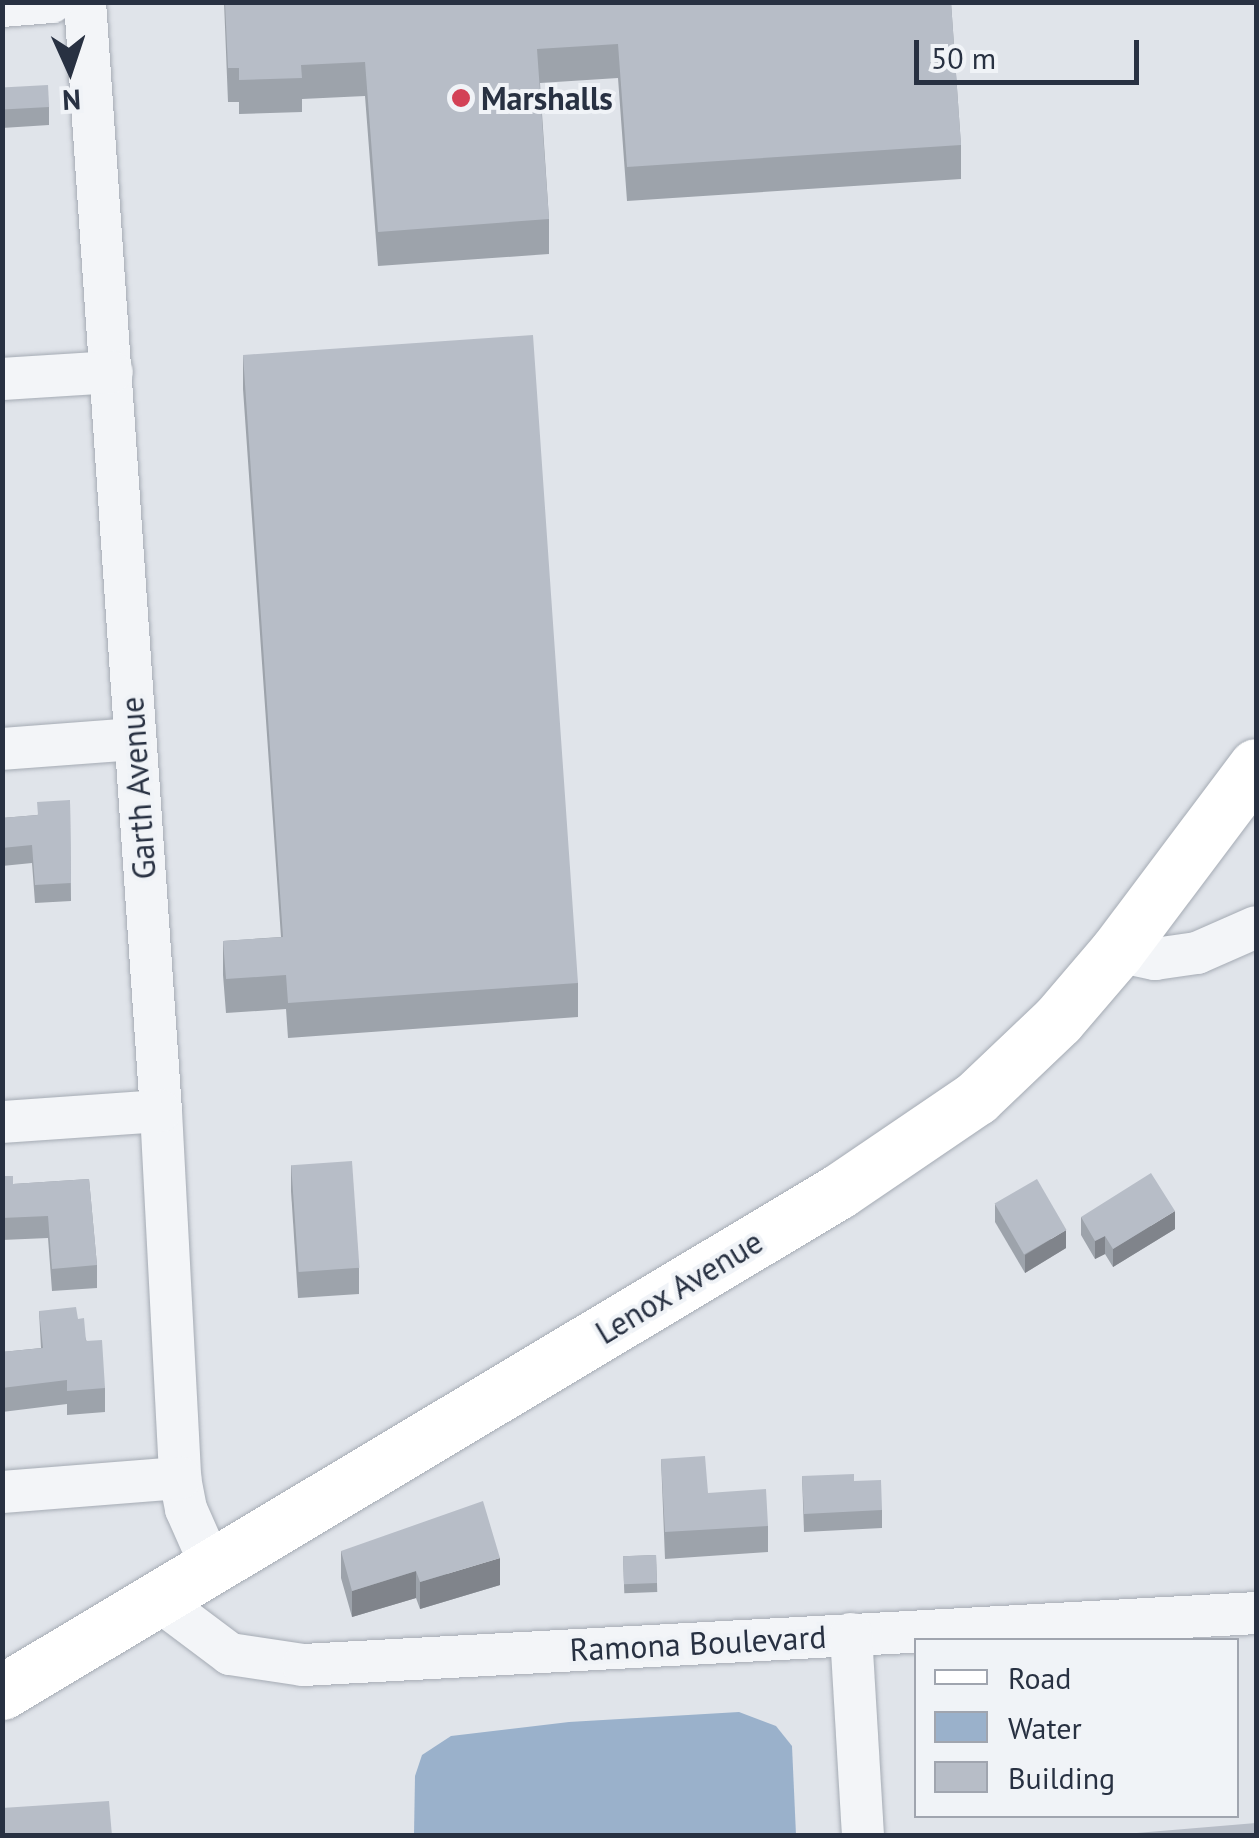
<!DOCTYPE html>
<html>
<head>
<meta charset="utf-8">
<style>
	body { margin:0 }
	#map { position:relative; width:1259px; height:1838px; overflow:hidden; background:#e0e4ea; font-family:"PT Sans",sans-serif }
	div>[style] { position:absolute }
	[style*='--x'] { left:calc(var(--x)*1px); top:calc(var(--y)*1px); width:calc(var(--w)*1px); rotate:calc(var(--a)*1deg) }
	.water>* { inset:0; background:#9ab1cb }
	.roads { filter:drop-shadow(0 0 2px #a5abb4) drop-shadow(0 0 2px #a5abb4) }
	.minor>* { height:42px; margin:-21px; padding:0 21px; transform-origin:21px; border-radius:21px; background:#f3f5f8 }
	.major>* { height:55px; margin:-27.5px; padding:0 27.5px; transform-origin:27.5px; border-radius:27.5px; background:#fff }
	.wall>* { inset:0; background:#9da3ab; transform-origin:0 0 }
	.shaded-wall>* { inset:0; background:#80848b }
	.building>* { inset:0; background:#b7bdc7; transform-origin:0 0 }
	.dots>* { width:28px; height:28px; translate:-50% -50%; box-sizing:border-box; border:5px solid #f0f3f7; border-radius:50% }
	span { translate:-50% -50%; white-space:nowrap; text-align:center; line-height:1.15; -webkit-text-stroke:8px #f0f3f7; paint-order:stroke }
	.poi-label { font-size:32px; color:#283142; font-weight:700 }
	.left { translate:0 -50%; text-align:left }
	.street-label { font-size:32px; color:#283142 }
	.frame { position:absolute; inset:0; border:5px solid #283142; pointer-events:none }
	.legend { position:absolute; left:914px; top:1638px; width:325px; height:180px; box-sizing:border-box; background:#f0f3f7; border:2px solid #a0a5af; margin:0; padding:12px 18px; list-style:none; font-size:30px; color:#283142 }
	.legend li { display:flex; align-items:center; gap:20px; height:50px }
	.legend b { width:50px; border:2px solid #a0a5af }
	.north { position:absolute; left:20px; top:20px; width:100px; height:100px; -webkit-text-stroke:8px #f0f3f7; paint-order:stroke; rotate:177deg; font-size:28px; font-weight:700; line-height:40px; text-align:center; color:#283142 }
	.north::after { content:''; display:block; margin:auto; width:35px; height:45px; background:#283142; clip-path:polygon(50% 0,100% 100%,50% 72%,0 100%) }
	.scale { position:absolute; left:914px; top:40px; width:225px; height:45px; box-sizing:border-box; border:5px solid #283142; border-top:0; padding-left:12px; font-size:30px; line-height:35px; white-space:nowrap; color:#283142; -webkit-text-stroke:8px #f0f3f7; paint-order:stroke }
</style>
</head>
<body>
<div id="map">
	<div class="water">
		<div style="clip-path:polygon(739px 1712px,776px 1726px,792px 1746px,796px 1835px,414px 1835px,415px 1776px,422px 1755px,451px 1736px,569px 1722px)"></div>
	</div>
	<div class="roads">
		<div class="minor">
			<div style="--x:85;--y:2;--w:1112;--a:86.08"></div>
			<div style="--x:161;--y:1111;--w:367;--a:87"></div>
			<div style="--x:180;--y:1478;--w:32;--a:79"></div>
			<div style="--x:186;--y:1509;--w:64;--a:66.2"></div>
			<div style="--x:2;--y:6;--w:50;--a:-4.6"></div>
			<div style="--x:2;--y:379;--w:110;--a:-3.6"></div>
			<div style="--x:2;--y:749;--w:132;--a:-4.3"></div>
			<div style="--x:1117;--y:951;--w:39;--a:12"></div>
			<div style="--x:1155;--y:959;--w:42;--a:-8.1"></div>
			<div style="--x:1197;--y:953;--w:64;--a:-23.8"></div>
			<div style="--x:2;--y:1122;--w:159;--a:-4"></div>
			<div style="--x:2;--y:1492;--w:179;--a:-4.5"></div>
			<div style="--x:158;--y:1600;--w:90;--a:36.9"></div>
			<div style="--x:230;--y:1654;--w:74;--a:8.6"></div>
			<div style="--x:303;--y:1665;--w:954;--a:-3.12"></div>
			<div style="--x:851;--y:1634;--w:202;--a:86.6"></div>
		</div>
		<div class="major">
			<div style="--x:2;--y:1692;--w:975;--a:-30.9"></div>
			<div style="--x:839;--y:1191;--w:166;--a:-34.2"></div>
			<div style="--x:976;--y:1098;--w:113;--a:-43.6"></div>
			<div style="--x:1058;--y:1020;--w:91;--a:-49.5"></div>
			<div style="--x:1117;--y:951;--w:231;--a:-53.1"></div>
		</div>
	</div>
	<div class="wall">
		<div style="clip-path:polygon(224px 2px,951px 2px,961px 145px,961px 179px,627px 201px,618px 78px,540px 83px,549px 219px,549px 254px,378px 266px,365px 96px,302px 99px,302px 112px,239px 114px,239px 102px,228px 102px)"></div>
		<div style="clip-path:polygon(2px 88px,49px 107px,49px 125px,2px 128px)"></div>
		<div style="clip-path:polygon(243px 355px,578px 983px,578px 1017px,288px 1038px,286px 1009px,226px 1013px,223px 975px,223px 941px,281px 937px,243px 389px)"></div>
		<div style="clip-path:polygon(70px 800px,71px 901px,35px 903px,32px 863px,2px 866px,2px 818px,37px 815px)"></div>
		<div style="clip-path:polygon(291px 1165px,359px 1268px,359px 1294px,298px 1298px,291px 1191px)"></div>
		<div style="clip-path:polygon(2px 1176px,13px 1184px,89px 1179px,97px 1265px,97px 1288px,52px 1291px,48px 1238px,2px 1240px)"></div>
		<div style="clip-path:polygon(995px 1204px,1066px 1248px,1025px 1273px,995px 1222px)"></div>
		<div style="clip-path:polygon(1081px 1217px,1175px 1229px,1113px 1267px,1105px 1254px,1095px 1259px,1081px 1235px)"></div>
		<div style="clip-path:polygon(39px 1311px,78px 1319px,105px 1388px,105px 1412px,67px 1415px,67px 1404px,2px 1412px,2px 1352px,41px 1348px)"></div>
		<div style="clip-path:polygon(661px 1459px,708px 1493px,768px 1526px,768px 1552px,665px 1559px)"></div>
		<div style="clip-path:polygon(802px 1476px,854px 1481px,882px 1510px,882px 1528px,804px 1532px)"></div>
		<div style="clip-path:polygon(341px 1551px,500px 1585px,420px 1609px,416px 1598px,352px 1617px,341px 1578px)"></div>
		<div style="left:656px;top:1555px;width:37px;height:33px;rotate:88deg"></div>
	</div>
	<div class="shaded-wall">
		<div style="clip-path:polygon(1175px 1211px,1175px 1229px,1113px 1267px,1113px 1249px)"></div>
		<div style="clip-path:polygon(1066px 1230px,1066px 1248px,1025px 1273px,1025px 1255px)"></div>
		<div style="clip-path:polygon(1105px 1236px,1105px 1254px,1095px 1259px,1095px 1241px)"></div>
		<div style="clip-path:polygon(500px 1558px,500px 1585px,420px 1609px,420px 1582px)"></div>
		<div style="clip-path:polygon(416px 1571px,416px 1598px,352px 1617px,352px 1591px)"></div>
	</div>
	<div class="building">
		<div style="clip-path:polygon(225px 2px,951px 2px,961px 145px,627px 167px,618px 44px,537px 49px,549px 219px,378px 232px,365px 62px,301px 65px,302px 78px,239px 80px,239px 68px,228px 68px)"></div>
		<div style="left:48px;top:85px;width:22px;height:46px;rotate:87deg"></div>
		<div style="clip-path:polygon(533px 335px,578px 983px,288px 1003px,286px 975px,226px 979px,223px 941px,283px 937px,243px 355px)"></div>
		<div style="clip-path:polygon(70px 800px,71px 883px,35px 885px,32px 845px,2px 848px,2px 818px,38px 815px,37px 802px)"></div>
		<div style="left:352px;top:1161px;width:107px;height:61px;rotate:86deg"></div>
		<div style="clip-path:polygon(1151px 1173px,1175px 1211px,1113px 1249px,1105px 1236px,1095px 1241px,1081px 1217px)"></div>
		<div style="clip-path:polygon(2px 1176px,13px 1176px,13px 1184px,89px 1179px,97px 1265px,52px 1269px,48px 1216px,2px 1218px)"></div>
		<div style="left:1037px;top:1179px;width:59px;height:49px;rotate:60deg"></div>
		<div style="clip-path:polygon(76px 1307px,78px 1319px,84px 1318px,86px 1341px,102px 1340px,105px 1388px,67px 1391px,67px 1380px,2px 1388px,2px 1352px,43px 1348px,39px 1311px)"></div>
		<div style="clip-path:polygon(705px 1456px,708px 1493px,766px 1489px,768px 1526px,665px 1532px,661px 1459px)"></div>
		<div style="clip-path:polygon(854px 1474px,854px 1481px,881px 1480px,882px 1510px,804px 1514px,802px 1476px)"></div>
		<div style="clip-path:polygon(483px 1501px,500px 1558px,420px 1582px,416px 1571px,352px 1591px,341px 1551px)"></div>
		<div style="left:656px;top:1555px;width:28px;height:33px;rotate:88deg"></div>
		<div style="clip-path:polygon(109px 1801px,112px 1836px,2px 1836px,2px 1808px)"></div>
		<div style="clip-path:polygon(1256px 1823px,1256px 1836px,1101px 1836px)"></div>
	</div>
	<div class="dots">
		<div style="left:461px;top:98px;background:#d34156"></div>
	</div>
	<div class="poi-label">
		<span class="left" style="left:481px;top:98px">Marshalls</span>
	</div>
	<div class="street-label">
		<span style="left:138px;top:788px;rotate:-94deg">Garth Avenue</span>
		<span style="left:679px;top:1287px;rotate:-31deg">Lenox Avenue</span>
		<span style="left:698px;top:1643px;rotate:-3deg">Ramona Boulevard</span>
	</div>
	<div class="frame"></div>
	<ul class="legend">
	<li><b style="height:12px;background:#fff"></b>Road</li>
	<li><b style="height:28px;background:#9ab1cb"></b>Water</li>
	<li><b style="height:28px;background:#b7bdc7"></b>Building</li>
	</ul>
	<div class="north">N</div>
	<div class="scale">50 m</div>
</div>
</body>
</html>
